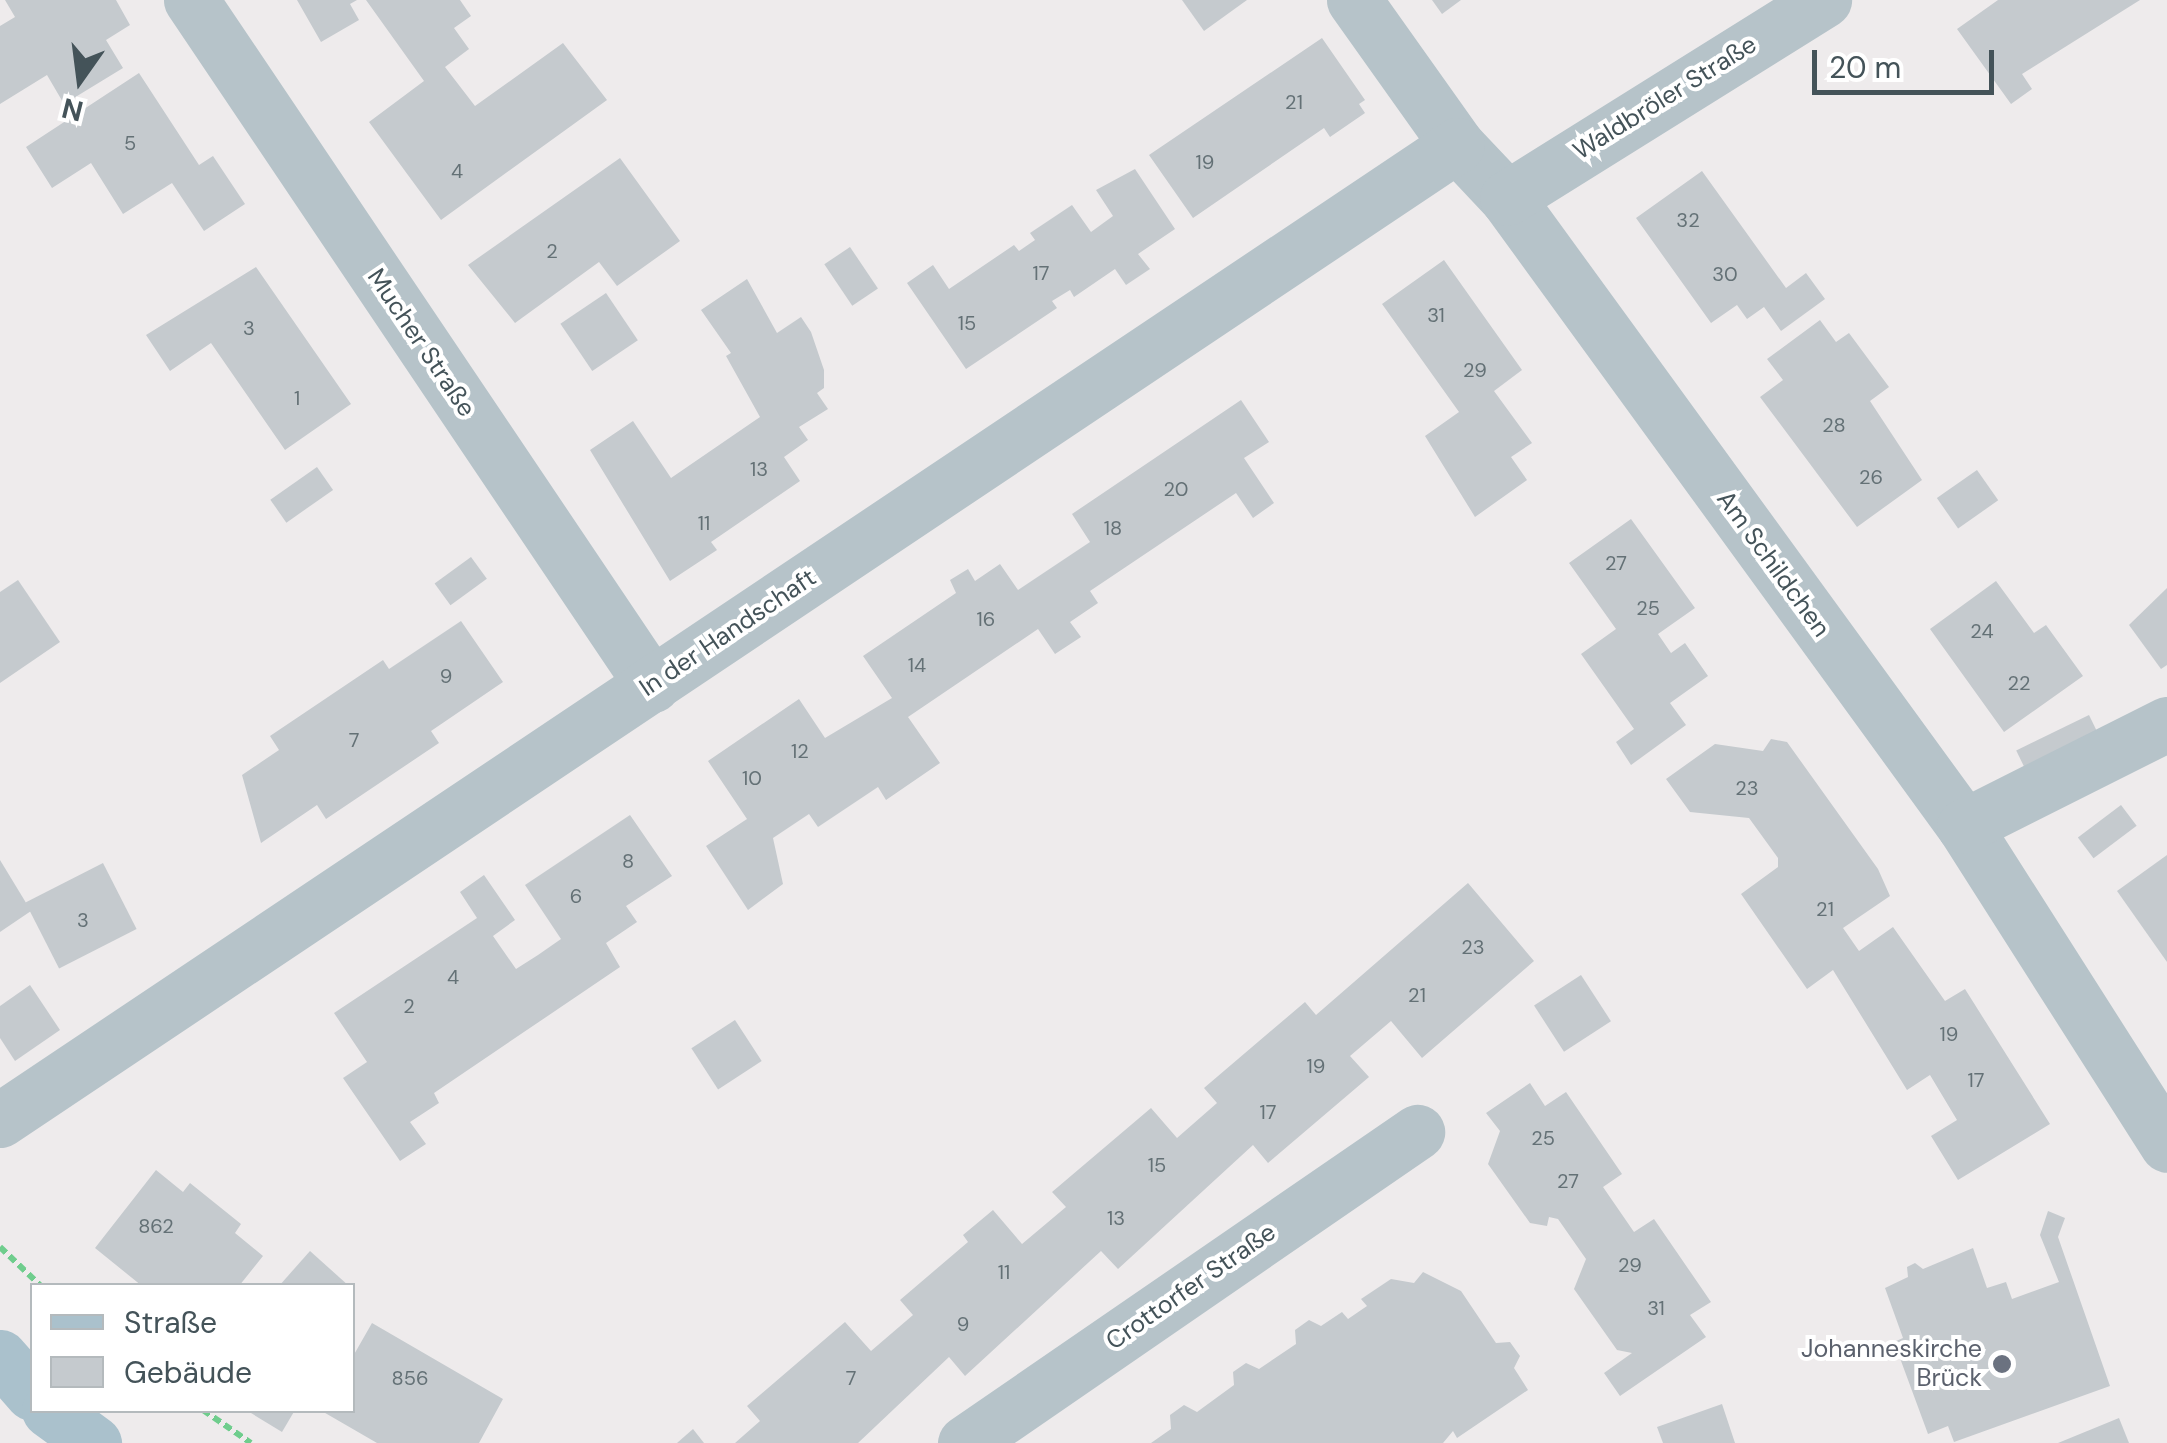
<!DOCTYPE html>
<html>
<head>
<meta charset="utf-8">
<style>
	body { margin:0 }
	#map { position:relative; width:2167px; height:1443px; overflow:hidden; background:#eeebec; font-family:"DM Sans",sans-serif }
	div>[style] { position:absolute }
	[style*='--x'] { left:calc(var(--x)*1px); top:calc(var(--y)*1px); width:calc(var(--w)*1px); rotate:calc(var(--a)*1deg) }
	.building>* { inset:0; background:#c5cace; transform-origin:0 0 }
	.path>* { height:6px; margin-top:-3px; transform-origin:0; background:repeating-linear-gradient(90deg,#6fcd8d 0 8px,transparent 0 13px) }
	.minor>* { height:55px; margin:-27.5px; padding:0 27.5px; transform-origin:27.5px; border-radius:27.5px; background:#b6c3c9 }
	.major>* { height:55px; margin:-27.5px; padding:0 27.5px; transform-origin:27.5px; border-radius:27.5px; background:#aac1cc }
	.dots>* { width:28px; height:28px; translate:-50% -50%; box-sizing:border-box; border:5px solid #fff; border-radius:50% }
	span { translate:-50% -50%; white-space:nowrap; text-align:center; line-height:1.15; -webkit-text-stroke:8px #fff; paint-order:stroke }
	.number-label { font-size:20px; color:#647176 }
	.number-label span { -webkit-text-stroke-width:0 }
	.street-label { font-size:25px; color:#445359 }
	.worship-label { font-size:25px; color:#5b616d }
	.right { translate:-100% -50%; text-align:right }
	.legend { position:absolute; left:30px; top:1283px; width:325px; height:130px; box-sizing:border-box; background:#fff; border:2px solid #b4babd; margin:0; padding:12px 18px; list-style:none; font-size:30px; color:#445359 }
	.legend li { display:flex; align-items:center; gap:20px; height:50px }
	.legend b { width:50px; border:2px solid #b4babd }
	.north { position:absolute; left:30px; top:30px; width:100px; height:100px; -webkit-text-stroke:8px #fff; paint-order:stroke; rotate:194deg; font-size:28px; font-weight:700; line-height:40px; text-align:center; color:#445359 }
	.north::after { content:''; display:block; margin:auto; width:35px; height:45px; background:#445359; clip-path:polygon(50% 0,100% 100%,50% 72%,0 100%) }
	.scale { position:absolute; left:1812px; top:50px; width:182px; height:45px; box-sizing:border-box; border:5px solid #445359; border-top:0; padding-left:12px; font-size:30px; line-height:35px; white-space:nowrap; color:#445359; -webkit-text-stroke:8px #fff; paint-order:stroke }
</style>
</head>
<body>
<div id="map">
	<div class="building">
		<div style="clip-path:polygon(5px 0,116px 0,130px 25px,106px 40px,123px 68px,64px 104px,47px 75px,0 104px,0 26px,15px 17px)"></div>
		<div style="clip-path:polygon(297px 0,357px 0,350px 4px,359px 20px,321px 42px)"></div>
		<div style="clip-path:polygon(366px 0,460px 0,471px 16px,454px 28px,469px 49px,445px 67px,475px 106px,563px 43px,607px 100px,441px 220px,369px 122px,424px 81px)"></div>
		<div style="clip-path:polygon(1182px 0,1247px 0,1204px 31px)"></div>
		<div style="clip-path:polygon(1432px 0,1461px 0,1442px 14px)"></div>
		<div style="clip-path:polygon(1998px 0,2140px 0,2022px 74px,2032px 89px,2011px 104px,1957px 29px)"></div>
		<div style="clip-path:polygon(1322px 38px,1365px 100px,1359px 104px,1365px 113px,1330px 137px,1324px 128px,1193px 218px,1149px 155px)"></div>
		<div style="clip-path:polygon(139px 73px,199px 165px,213px 156px,245px 204px,204px 231px,172px 183px,123px 214px,91px 163px,52px 188px,26px 147px)"></div>
		<div style="clip-path:polygon(620px 158px,680px 241px,617px 286px,599px 262px,515px 323px,468px 265px)"></div>
		<div style="clip-path:polygon(1135px 169px,1175px 229px,1138px 254px,1150px 269px,1126px 285px,1115px 269px,1074px 297px,1070px 290px,1052px 301px,1057px 308px,966px 369px,907px 283px,933px 265px,949px 289px,1014px 245px,1019px 251px,1035px 240px,1030px 233px,1072px 205px,1091px 232px,1113px 216px,1096px 190px)"></div>
		<div style="clip-path:polygon(1702px 171px,1786px 288px,1806px 273px,1825px 299px,1781px 331px,1764px 307px,1747px 319px,1737px 305px,1711px 323px,1636px 218px)"></div>
		<div style="left:850px;top:247px;width:50px;height:31px;rotate:56deg"></div>
		<div style="clip-path:polygon(1444px 260px,1522px 370px,1494px 391px,1532px 443px,1511px 457px,1527px 480px,1475px 517px,1425px 436px,1459px 412px,1382px 304px)"></div>
		<div style="clip-path:polygon(256px 267px,351px 404px,285px 450px,211px 343px,170px 371px,146px 335px)"></div>
		<div style="clip-path:polygon(747px 279px,777px 333px,801px 317px,811px 332px,824px 370px,824px 388px,817px 393px,828px 409px,799px 427px,808px 440px,784px 457px,800px 481px,711px 542px,717px 550px,670px 581px,590px 450px,633px 421px,671px 478px,760px 417px,726px 356px,731px 353px,701px 310px)"></div>
		<div style="left:606px;top:293px;width:57px;height:55px;rotate:56deg"></div>
		<div style="clip-path:polygon(1820px 320px,1836px 342px,1849px 333px,1889px 387px,1870px 401px,1922px 480px,1857px 527px,1760px 397px,1783px 380px,1767px 359px)"></div>
		<div style="clip-path:polygon(1241px 400px,1269px 442px,1244px 458px,1274px 503px,1253px 518px,1236px 493px,1090px 591px,1098px 603px,1070px 622px,1081px 637px,1055px 654px,1038px 629px,908px 717px,940px 763px,886px 800px,878px 787px,818px 827px,809px 814px,773px 838px,783px 884px,748px 910px,706px 846px,747px 819px,708px 761px,799px 699px,825px 738px,892px 698px,863px 656px,956px 593px,950px 580px,968px 569px,975px 581px,1000px 564px,1018px 590px,1090px 542px,1072px 514px)"></div>
		<div style="left:317px;top:467px;width:28px;height:57px;rotate:55deg"></div>
		<div style="left:1977px;top:470px;width:37px;height:49px;rotate:55deg"></div>
		<div style="clip-path:polygon(1631px 519px,1695px 608px,1658px 634px,1671px 653px,1685px 643px,1708px 676px,1670px 703px,1686px 725px,1631px 765px,1616px 742px,1634px 729px,1581px 654px,1616px 629px,1569px 563px)"></div>
		<div style="left:471px;top:557px;width:27px;height:45px;rotate:54deg"></div>
		<div style="clip-path:polygon(18px 580px,60px 642px,0 683px,0 592px)"></div>
		<div style="clip-path:polygon(1996px 581px,2034px 633px,2046px 625px,2083px 676px,2004px 732px,1930px 629px)"></div>
		<div style="clip-path:polygon(2167px 588px,2167px 665px,2161px 669px,2129px 625px)"></div>
		<div style="clip-path:polygon(461px 621px,503px 682px,431px 731px,439px 743px,326px 819px,317px 805px,261px 843px,242px 775px,279px 750px,270px 736px,383px 660px,389px 669px)"></div>
		<div style="left:2089px;top:715px;width:25px;height:81px;rotate:64deg"></div>
		<div style="clip-path:polygon(1771px 739px,1787px 742px,1878px 869px,1890px 896px,1843px 928px,1859px 951px,1893px 927px,1945px 1001px,1965px 989px,2050px 1124px,1958px 1180px,1931px 1136px,1957px 1120px,1930px 1075px,1907px 1090px,1833px 970px,1807px 989px,1741px 894px,1778px 867px,1778px 858px,1749px 818px,1690px 812px,1666px 779px,1715px 744px,1763px 751px)"></div>
		<div style="left:2121px;top:805px;width:26px;height:54px;rotate:53deg"></div>
		<div style="clip-path:polygon(630px 815px,672px 876px,626px 906px,637px 922px,606px 943px,620px 967px,434px 1093px,439px 1103px,410px 1122px,426px 1144px,400px 1161px,343px 1078px,367px 1062px,334px 1013px,477px 918px,460px 892px,484px 875px,515px 920px,493px 936px,516px 969px,538px 955px,561px 939px,525px 885px)"></div>
		<div style="clip-path:polygon(2167px 855px,2167px 962px,2117px 891px)"></div>
		<div style="clip-path:polygon(0 860px,31px 911px,0 932px)"></div>
		<div style="left:103px;top:863px;width:74px;height:87px;rotate:63deg"></div>
		<div style="clip-path:polygon(1468px 883px,1534px 961px,1422px 1058px,1391px 1021px,1350px 1056px,1369px 1077px,1268px 1163px,1253px 1145px,1118px 1269px,1101px 1251px,965px 1376px,949px 1357px,858px 1443px,735px 1443px,760px 1421px,747px 1406px,845px 1322px,871px 1351px,913px 1315px,900px 1300px,968px 1242px,963px 1235px,993px 1210px,1022px 1244px,1066px 1207px,1052px 1192px,1151px 1108px,1177px 1138px,1217px 1103px,1204px 1088px,1305px 1002px,1316px 1015px)"></div>
		<div style="left:1581px;top:975px;width:55px;height:56px;rotate:57deg"></div>
		<div style="clip-path:polygon(30px 985px,60px 1030px,15px 1061px,0 1038px,0 1006px)"></div>
		<div style="left:735px;top:1020px;width:49px;height:52px;rotate:57deg"></div>
		<div style="clip-path:polygon(1530px 1083px,1545px 1106px,1566px 1092px,1622px 1174px,1603px 1187px,1634px 1232px,1654px 1219px,1711px 1302px,1690px 1315px,1706px 1337px,1620px 1396px,1604px 1373px,1632px 1353px,1617px 1350px,1574px 1289px,1586px 1259px,1558px 1219px,1549px 1217px,1547px 1226px,1530px 1223px,1488px 1164px,1500px 1131px,1486px 1113px)"></div>
		<div style="clip-path:polygon(156px 1170px,183px 1192px,190px 1183px,241px 1224px,235px 1233px,263px 1256px,239px 1286px,142px 1286px,95px 1248px)"></div>
		<div style="clip-path:polygon(2048px 1211px,2065px 1218px,2058px 1237px,2110px 1386px,1954px 1442px,1948px 1426px,1928px 1434px,1894px 1342px,1903px 1338px,1885px 1288px,1908px 1277px,1907px 1267px,1915px 1263px,1923px 1269px,1973px 1248px,1987px 1288px,2006px 1282px,2012px 1299px,2059px 1282px,2040px 1235px)"></div>
		<div style="clip-path:polygon(310px 1251px,349px 1286px,279px 1286px)"></div>
		<div style="clip-path:polygon(1423px 1272px,1461px 1291px,1496px 1343px,1510px 1342px,1520px 1356px,1514px 1368px,1528px 1390px,1457px 1438px,1453px 1431px,1443px 1443px,1151px 1443px,1171px 1429px,1170px 1415px,1184px 1405px,1197px 1412px,1234px 1385px,1233px 1372px,1246px 1363px,1259px 1369px,1296px 1344px,1295px 1330px,1309px 1320px,1321px 1326px,1342px 1312px,1348px 1319px,1367px 1306px,1361px 1299px,1391px 1279px,1414px 1283px)"></div>
		<div style="clip-path:polygon(372px 1323px,503px 1399px,479px 1443px,377px 1443px,320px 1410px,352px 1410px,352px 1358px)"></div>
		<div style="clip-path:polygon(1722px 1404px,1735px 1443px,1663px 1443px,1657px 1427px)"></div>
		<div style="clip-path:polygon(246px 1410px,295px 1410px,282px 1432px)"></div>
		<div style="clip-path:polygon(2119px 1418px,2129px 1443px,2058px 1443px)"></div>
		<div style="clip-path:polygon(693px 1429px,704px 1443px,677px 1443px)"></div>
	</div>
	<div class="path">
		<div style="--x:0;--y:1247;--w:57;--a:43.6"></div>
		<div style="--x:203;--y:1410;--w:58;--a:34.5"></div>
	</div>
	<div class="minor">
		<div style="--x:191;--y:0;--w:826;--a:56.06"></div>
		<div style="--x:1354;--y:0;--w:178;--a:54.6"></div>
		<div style="--x:1457;--y:145;--w:73;--a:46.7"></div>
		<div style="--x:1507;--y:198;--w:777;--a:53.96"></div>
		<div style="--x:1964;--y:826;--w:378;--a:57.5"></div>
		<div style="--x:1507;--y:198;--w:374;--a:-32"></div>
		<div style="--x:1964;--y:826;--w:227;--a:-26.7"></div>
		<div style="--x:0;--y:1120;--w:1753;--a:-33.79"></div>
		<div style="--x:965;--y:1443;--w:549;--a:-34.53"></div>
	</div>
	<div class="major">
		<div style="--x:0;--y:1357;--w:48;--a:48.4"></div>
		<div style="--x:49;--y:1410;--w:56;--a:36.3"></div>
	</div>
	<div class="dots">
		<div style="left:2002px;top:1364px;background:#6b7280"></div>
	</div>
	<div class="number-label">
		<span style="left:1294px;top:102px">21</span>
		<span style="left:130px;top:143px">5</span>
		<span style="left:1205px;top:162px">19</span>
		<span style="left:457px;top:171px">4</span>
		<span style="left:1688px;top:220px">32</span>
		<span style="left:552px;top:251px">2</span>
		<span style="left:1041px;top:273px">17</span>
		<span style="left:1725px;top:274px">30</span>
		<span style="left:1436px;top:315px">31</span>
		<span style="left:967px;top:323px">15</span>
		<span style="left:249px;top:328px">3</span>
		<span style="left:1475px;top:370px">29</span>
		<span style="left:297px;top:398px">1</span>
		<span style="left:1834px;top:425px">28</span>
		<span style="left:759px;top:469px">13</span>
		<span style="left:1871px;top:477px">26</span>
		<span style="left:1176px;top:489px">20</span>
		<span style="left:704px;top:523px">11</span>
		<span style="left:1113px;top:528px">18</span>
		<span style="left:1616px;top:563px">27</span>
		<span style="left:1648px;top:608px">25</span>
		<span style="left:986px;top:619px">16</span>
		<span style="left:1982px;top:631px">24</span>
		<span style="left:917px;top:665px">14</span>
		<span style="left:446px;top:676px">9</span>
		<span style="left:2019px;top:683px">22</span>
		<span style="left:354px;top:740px">7</span>
		<span style="left:800px;top:751px">12</span>
		<span style="left:752px;top:778px">10</span>
		<span style="left:1747px;top:788px">23</span>
		<span style="left:628px;top:861px">8</span>
		<span style="left:576px;top:896px">6</span>
		<span style="left:1825px;top:909px">21</span>
		<span style="left:83px;top:920px">3</span>
		<span style="left:1473px;top:947px">23</span>
		<span style="left:453px;top:977px">4</span>
		<span style="left:1417px;top:995px">21</span>
		<span style="left:409px;top:1006px">2</span>
		<span style="left:1949px;top:1034px">19</span>
		<span style="left:1316px;top:1066px">19</span>
		<span style="left:1976px;top:1080px">17</span>
		<span style="left:1268px;top:1112px">17</span>
		<span style="left:1543px;top:1138px">25</span>
		<span style="left:1157px;top:1165px">15</span>
		<span style="left:1568px;top:1181px">27</span>
		<span style="left:1116px;top:1218px">13</span>
		<span style="left:156px;top:1226px">862</span>
		<span style="left:1630px;top:1265px">29</span>
		<span style="left:1004px;top:1272px">11</span>
		<span style="left:1656px;top:1308px">31</span>
		<span style="left:963px;top:1324px">9</span>
		<span style="left:410px;top:1378px">856</span>
		<span style="left:851px;top:1378px">7</span>
	</div>
	<div class="street-label">
		<span style="left:1665px;top:98px;rotate:-32deg">Waldbröler Straße</span>
		<span style="left:421px;top:343px;rotate:56deg">Mucher Straße</span>
		<span style="left:1773px;top:564px;rotate:54deg">Am Schildchen</span>
		<span style="left:728px;top:633px;rotate:-34deg">In der Handschaft</span>
		<span style="left:1191px;top:1287px;rotate:-35deg">Crottorfer Straße</span>
	</div>
	<div class="worship-label">
		<span class="right" style="left:1982px;top:1364px">Johanneskirche<br>Brück</span>
	</div>
	<ul class="legend">
	<li><b style="height:12px;background:#aac1cc"></b>Straße</li>
	<li><b style="height:28px;background:#c5cace"></b>Gebäude</li>
	</ul>
	<div class="north">N</div>
	<div class="scale">20 m</div>
</div>
</body>
</html>
